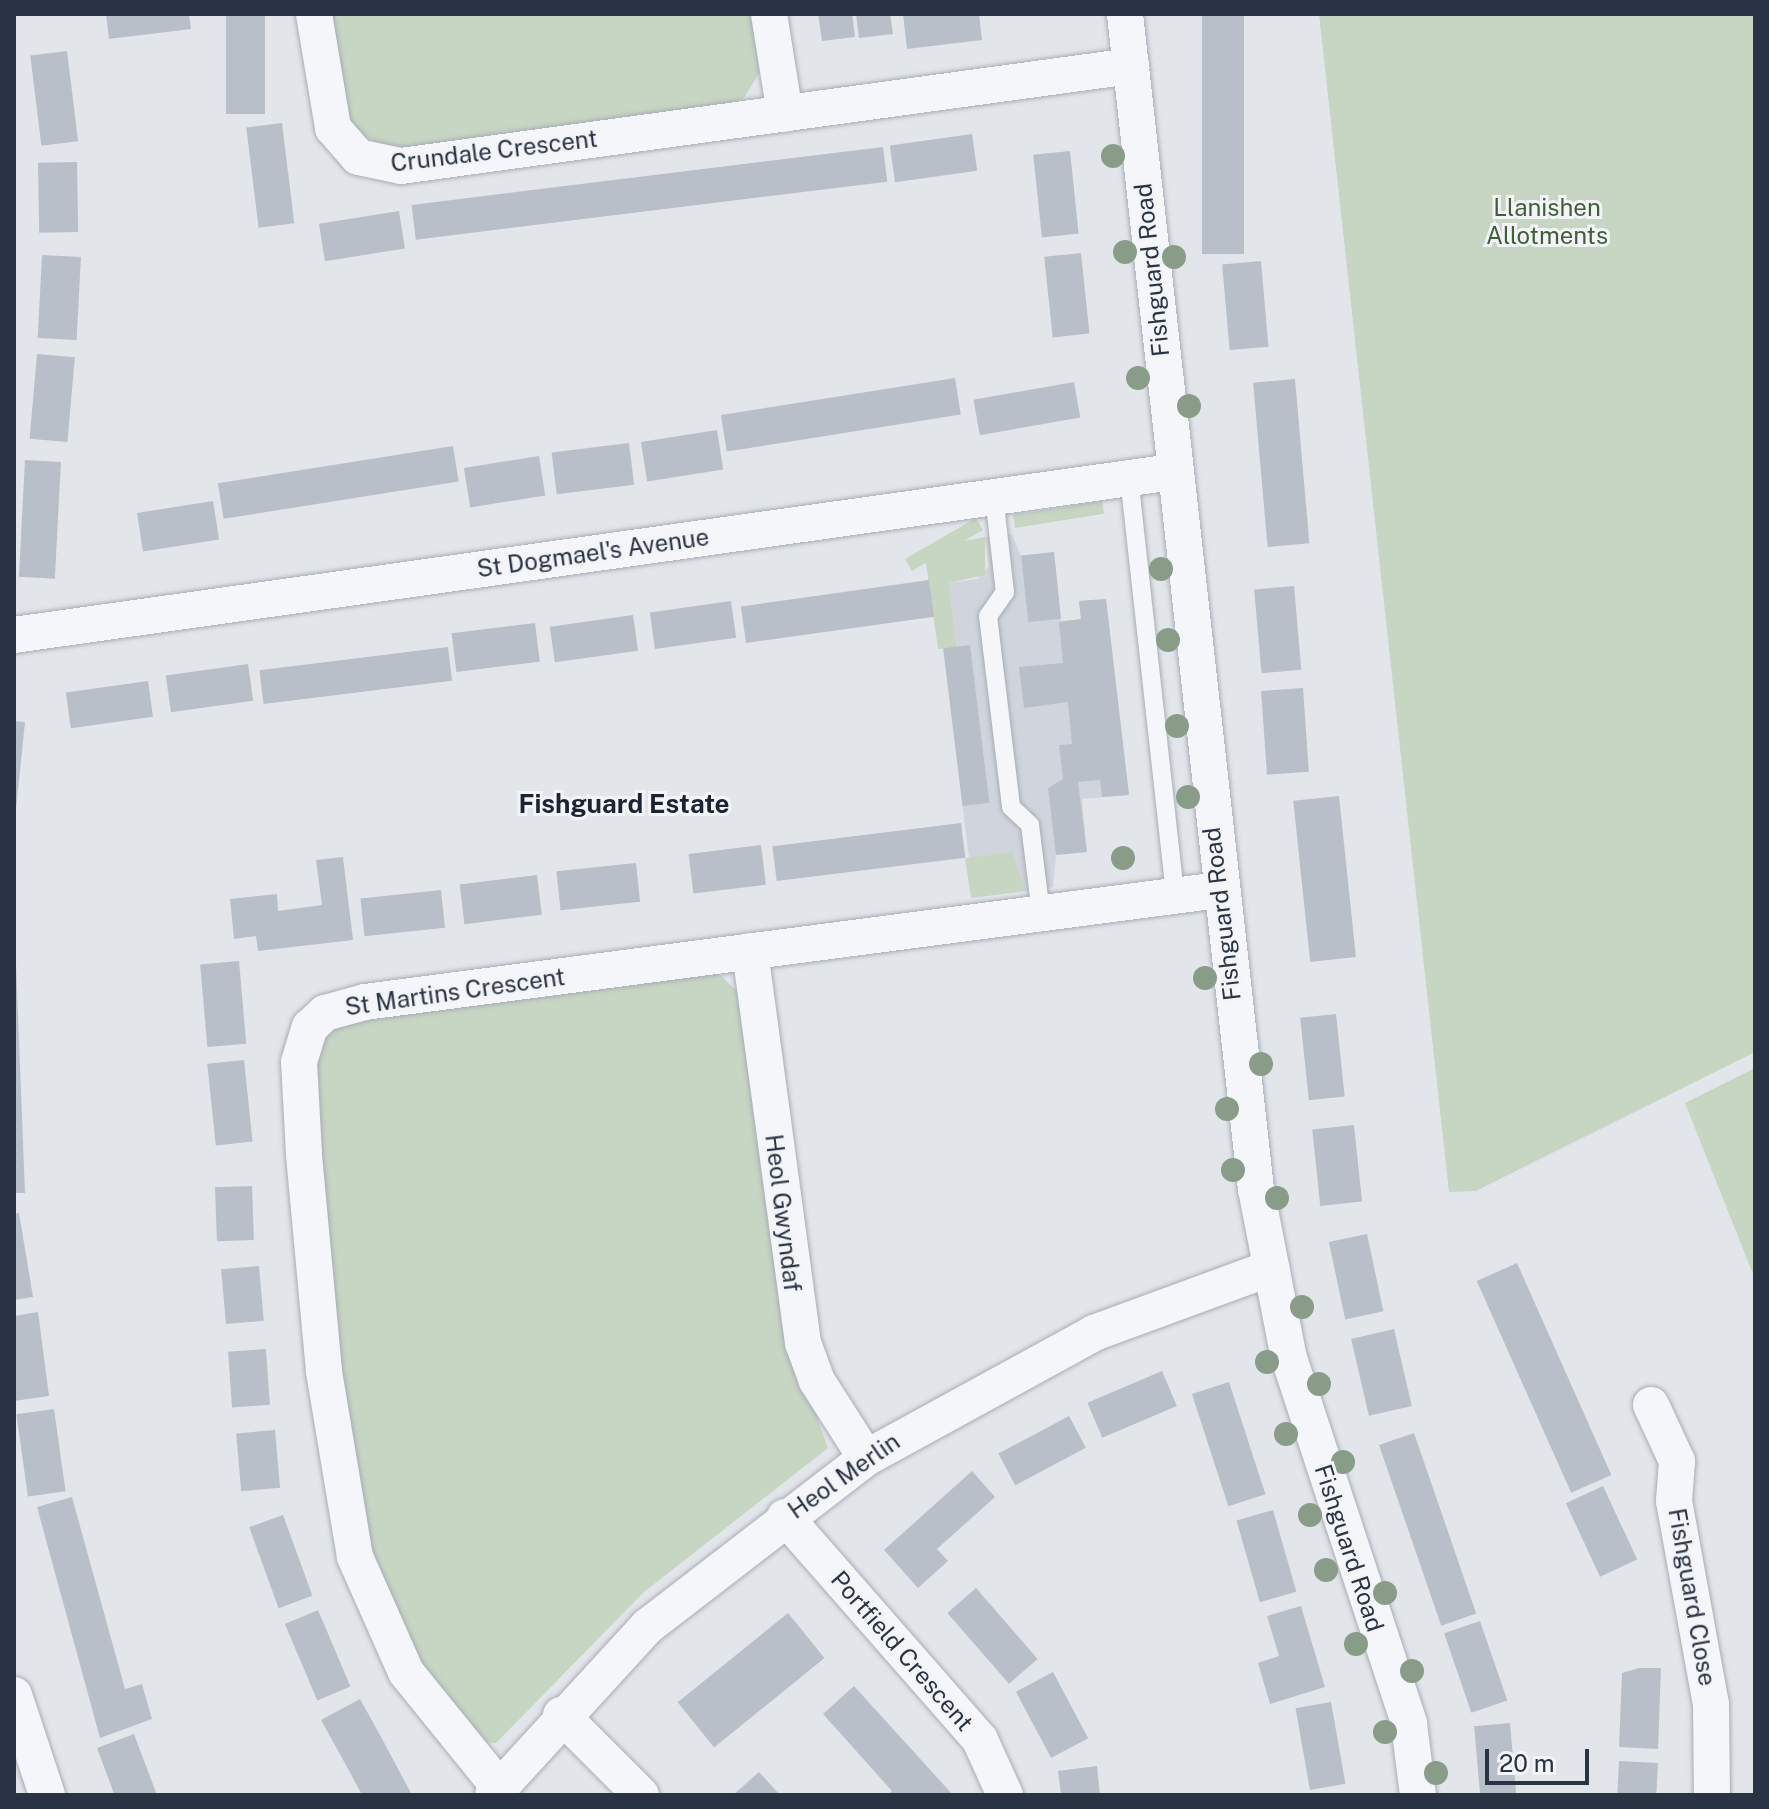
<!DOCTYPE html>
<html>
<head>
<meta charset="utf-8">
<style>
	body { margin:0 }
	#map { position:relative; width:1769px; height:1809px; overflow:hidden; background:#e2e6eb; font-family:"Public Sans",sans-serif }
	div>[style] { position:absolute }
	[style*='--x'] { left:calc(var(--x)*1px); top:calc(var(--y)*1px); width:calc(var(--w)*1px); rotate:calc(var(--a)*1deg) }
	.built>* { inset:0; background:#d0d5dd }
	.green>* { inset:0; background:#c7d5c3; transform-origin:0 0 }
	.building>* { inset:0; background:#b9bfc8; transform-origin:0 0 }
	.roads { filter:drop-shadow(0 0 2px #a7adb5) drop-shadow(0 0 2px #a7adb5) }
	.lane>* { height:18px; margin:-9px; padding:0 9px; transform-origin:9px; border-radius:9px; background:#f5f6f9 }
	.street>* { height:36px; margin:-18px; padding:0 18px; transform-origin:18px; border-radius:18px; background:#f5f6f9 }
	.trees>* { width:24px; height:24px; margin:-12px; border-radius:50%; background:#889c88 }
	span { translate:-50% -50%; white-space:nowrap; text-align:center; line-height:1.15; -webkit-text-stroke:6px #f2f4f8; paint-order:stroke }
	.street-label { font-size:24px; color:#2a3343 }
	.park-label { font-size:24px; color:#3e5f37 }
	.neighbourhood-label { font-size:26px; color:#1c2434; font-weight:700 }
	.frame { position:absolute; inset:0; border:16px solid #2a3343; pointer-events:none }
	.scale { position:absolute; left:1485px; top:1749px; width:104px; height:36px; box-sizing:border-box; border:4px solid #2a3343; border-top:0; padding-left:10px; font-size:24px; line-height:28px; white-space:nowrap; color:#2a3343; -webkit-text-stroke:6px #f2f4f8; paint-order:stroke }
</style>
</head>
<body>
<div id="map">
	<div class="built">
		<div style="clip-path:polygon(1012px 534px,1021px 556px,1054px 552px,1061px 621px,1081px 619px,1079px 601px,1106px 599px,1129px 795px,1082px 799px,1087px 852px,1056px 855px,1053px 887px,1025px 891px,1013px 852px,969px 858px,943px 648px,957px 646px,949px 583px,977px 579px,989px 566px,985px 537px)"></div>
	</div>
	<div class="green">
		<div style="clip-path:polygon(328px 14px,755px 14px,759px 73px,744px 98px,726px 107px,393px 151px,350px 129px)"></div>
		<div style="clip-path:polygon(1319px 14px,1755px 14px,1755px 1052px,1476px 1191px,1449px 1192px)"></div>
		<div style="left:1102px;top:501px;width:13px;height:90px;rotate:81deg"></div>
		<div style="left:976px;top:518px;width:14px;height:82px;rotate:60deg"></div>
		<div style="clip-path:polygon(985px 537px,985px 575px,949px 583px,957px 647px,938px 649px,924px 548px)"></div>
		<div style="clip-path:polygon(1013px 852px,1025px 891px,971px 898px,965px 858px)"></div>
		<div style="clip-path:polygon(718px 973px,738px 992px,807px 1390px,828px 1448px,644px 1592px,496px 1743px,484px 1742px,464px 1729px,384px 1606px,345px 1441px,313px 1069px,331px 1024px)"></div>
		<div style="clip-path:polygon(1755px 1068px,1755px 1279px,1685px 1103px)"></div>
	</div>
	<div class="building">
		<div style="clip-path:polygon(106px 14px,189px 14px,191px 29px,109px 39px)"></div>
		<div style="left:226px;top:14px;width:39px;height:100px"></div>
		<div style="clip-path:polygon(818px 14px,852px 14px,855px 37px,822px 41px)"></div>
		<div style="clip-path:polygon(856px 14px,890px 14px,893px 34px,859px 38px)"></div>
		<div style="clip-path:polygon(903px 14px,979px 14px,982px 40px,907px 49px)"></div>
		<div style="left:1202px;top:14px;width:42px;height:240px"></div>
		<div style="left:67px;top:51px;width:91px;height:37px;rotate:83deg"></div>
		<div style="left:282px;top:123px;width:101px;height:36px;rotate:83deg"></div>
		<div style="left:972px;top:134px;width:37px;height:83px;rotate:82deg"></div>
		<div style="left:883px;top:147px;width:35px;height:475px;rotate:83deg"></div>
		<div style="left:1070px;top:151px;width:83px;height:37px;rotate:84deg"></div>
		<div style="left:77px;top:162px;width:70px;height:39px;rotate:89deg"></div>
		<div style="left:399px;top:211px;width:38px;height:81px;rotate:81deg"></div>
		<div style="left:1081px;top:253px;width:81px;height:37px;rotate:84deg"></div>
		<div style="left:42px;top:255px;width:39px;height:83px;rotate:3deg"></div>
		<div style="left:1261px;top:261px;width:86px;height:39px;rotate:85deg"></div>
		<div style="left:37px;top:354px;width:38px;height:85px;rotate:5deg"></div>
		<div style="left:955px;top:378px;width:37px;height:237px;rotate:81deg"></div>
		<div style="left:1295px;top:379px;width:165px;height:42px;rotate:85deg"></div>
		<div style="left:1074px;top:382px;width:36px;height:102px;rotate:80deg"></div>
		<div style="left:717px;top:430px;width:40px;height:77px;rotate:81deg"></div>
		<div style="left:629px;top:443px;width:42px;height:78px;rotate:83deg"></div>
		<div style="left:453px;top:446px;width:36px;height:238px;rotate:81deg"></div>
		<div style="left:539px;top:456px;width:40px;height:76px;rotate:81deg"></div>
		<div style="left:25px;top:460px;width:36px;height:117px;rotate:3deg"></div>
		<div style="left:213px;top:501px;width:39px;height:77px;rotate:81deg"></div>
		<div style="left:1054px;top:552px;width:67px;height:33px;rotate:84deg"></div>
		<div style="left:929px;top:580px;width:37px;height:190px;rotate:82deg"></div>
		<div style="left:1294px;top:586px;width:84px;height:40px;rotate:85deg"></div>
		<div style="clip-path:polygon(1106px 599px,1129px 795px,1102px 797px,1100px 780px,1078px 782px,1087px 852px,1056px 855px,1048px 788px,1063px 779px,1059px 745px,1072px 744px,1068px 702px,1024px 708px,1019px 667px,1063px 663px,1059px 622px,1081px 619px,1079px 601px)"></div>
		<div style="left:731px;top:601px;width:37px;height:82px;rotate:82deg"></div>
		<div style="left:633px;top:615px;width:36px;height:84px;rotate:82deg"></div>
		<div style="left:535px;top:623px;width:39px;height:84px;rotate:83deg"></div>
		<div style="left:970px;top:645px;width:159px;height:27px;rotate:83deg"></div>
		<div style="left:448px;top:647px;width:34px;height:190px;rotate:83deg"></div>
		<div style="left:248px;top:664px;width:37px;height:83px;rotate:82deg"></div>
		<div style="left:148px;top:681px;width:36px;height:83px;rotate:82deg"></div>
		<div style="left:1303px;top:688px;width:84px;height:42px;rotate:86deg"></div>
		<div style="clip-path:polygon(14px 721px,25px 722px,16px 809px,14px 809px)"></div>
		<div style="left:1339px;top:796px;width:162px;height:46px;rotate:84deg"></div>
		<div style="left:961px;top:823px;width:35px;height:190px;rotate:83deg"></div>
		<div style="left:761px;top:845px;width:40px;height:73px;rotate:83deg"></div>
		<div style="clip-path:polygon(343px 857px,353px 940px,258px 951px,256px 936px,234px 939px,230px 899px,277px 894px,278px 911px,322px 905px,316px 860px)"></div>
		<div style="left:636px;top:863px;width:39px;height:80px;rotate:84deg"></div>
		<div style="left:537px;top:875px;width:40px;height:78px;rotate:83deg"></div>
		<div style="left:441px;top:890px;width:38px;height:81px;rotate:84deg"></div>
		<div style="clip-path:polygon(14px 912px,25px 1193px,14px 1193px)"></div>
		<div style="left:239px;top:961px;width:83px;height:39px;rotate:85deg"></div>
		<div style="left:1336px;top:1014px;width:83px;height:36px;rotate:84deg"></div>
		<div style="left:244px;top:1060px;width:82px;height:37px;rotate:84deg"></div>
		<div style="left:1354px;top:1125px;width:77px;height:42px;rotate:84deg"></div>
		<div style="left:252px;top:1186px;width:54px;height:37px;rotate:88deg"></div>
		<div style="clip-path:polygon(19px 1213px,33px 1297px,14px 1300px,14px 1214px)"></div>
		<div style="left:1367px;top:1234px;width:79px;height:39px;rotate:78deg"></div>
		<div style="left:1517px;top:1263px;width:232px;height:44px;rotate:66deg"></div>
		<div style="left:259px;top:1266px;width:55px;height:38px;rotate:85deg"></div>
		<div style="clip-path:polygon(38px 1312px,49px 1396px,14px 1401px,14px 1316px)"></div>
		<div style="left:1394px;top:1329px;width:79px;height:44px;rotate:77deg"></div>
		<div style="left:266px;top:1349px;width:56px;height:38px;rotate:86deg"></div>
		<div style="left:1162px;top:1371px;width:38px;height:81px;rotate:67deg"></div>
		<div style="left:1229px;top:1382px;width:118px;height:39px;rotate:72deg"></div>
		<div style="left:54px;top:1409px;width:83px;height:38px;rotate:82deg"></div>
		<div style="left:1069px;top:1416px;width:36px;height:80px;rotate:62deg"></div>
		<div style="left:275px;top:1430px;width:58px;height:39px;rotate:85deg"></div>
		<div style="left:1414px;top:1433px;width:191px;height:37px;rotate:71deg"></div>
		<div style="clip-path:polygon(972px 1471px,995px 1497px,937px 1549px,948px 1561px,918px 1588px,884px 1550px)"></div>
		<div style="left:1603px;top:1486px;width:81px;height:41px;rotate:65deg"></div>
		<div style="clip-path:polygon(72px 1497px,125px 1689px,142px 1684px,152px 1719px,100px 1738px,37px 1507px)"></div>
		<div style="left:1273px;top:1510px;width:85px;height:38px;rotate:74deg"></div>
		<div style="left:283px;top:1515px;width:86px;height:36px;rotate:70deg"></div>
		<div style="left:976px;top:1588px;width:94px;height:38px;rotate:49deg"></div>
		<div style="clip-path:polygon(1301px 1606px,1325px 1687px,1270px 1704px,1258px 1663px,1279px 1656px,1267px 1616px)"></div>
		<div style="left:318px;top:1610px;width:83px;height:36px;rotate:67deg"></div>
		<div style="left:788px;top:1613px;width:58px;height:142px;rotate:51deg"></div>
		<div style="left:1480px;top:1621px;width:84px;height:38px;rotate:71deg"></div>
		<div style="clip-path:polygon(1639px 1668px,1661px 1668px,1658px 1749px,1619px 1747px,1622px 1673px)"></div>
		<div style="left:1053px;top:1672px;width:75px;height:42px;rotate:62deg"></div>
		<div style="clip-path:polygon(854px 1686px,953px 1795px,887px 1795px,892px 1791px,823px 1714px)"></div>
		<div style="clip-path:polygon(360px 1699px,380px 1735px,412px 1795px,362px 1795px,341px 1756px,321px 1720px)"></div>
		<div style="left:1331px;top:1702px;width:83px;height:36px;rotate:80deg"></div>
		<div style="left:1510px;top:1723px;width:72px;height:36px;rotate:85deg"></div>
		<div style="clip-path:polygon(134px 1734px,149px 1774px,157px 1795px,114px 1795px,112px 1788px,97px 1748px)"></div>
		<div style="left:1619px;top:1761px;width:39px;height:34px;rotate:3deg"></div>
		<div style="clip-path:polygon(1097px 1766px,1100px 1795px,1061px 1795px,1058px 1771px)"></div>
		<div style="clip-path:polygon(759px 1772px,780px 1795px,733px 1795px)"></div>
	</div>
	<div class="roads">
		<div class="lane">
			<div style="--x:1129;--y:477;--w:421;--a:83.7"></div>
			<div style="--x:994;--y:496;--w:97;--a:83.5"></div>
			<div style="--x:1005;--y:592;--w:29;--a:125"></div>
			<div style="--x:988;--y:616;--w:192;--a:83.1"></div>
			<div style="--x:1011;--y:807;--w:26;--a:43"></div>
			<div style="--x:1030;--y:825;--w:89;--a:82.9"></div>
		</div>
		<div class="street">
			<div style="--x:314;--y:14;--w:116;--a:80.5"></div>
			<div style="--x:333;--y:128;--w:38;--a:49"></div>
			<div style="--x:358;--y:157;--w:44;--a:11.8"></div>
			<div style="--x:401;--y:166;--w:737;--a:-7.8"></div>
			<div style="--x:769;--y:14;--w:101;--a:80.9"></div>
			<div style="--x:1125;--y:14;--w:1182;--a:83.64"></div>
			<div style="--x:1256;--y:1189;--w:172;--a:79"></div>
			<div style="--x:1289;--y:1358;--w:385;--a:71.8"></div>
			<div style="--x:1409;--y:1724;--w:72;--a:82.8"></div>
			<div style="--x:14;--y:635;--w:1169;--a:-8.01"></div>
			<div style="--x:750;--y:951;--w:396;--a:82.3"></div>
			<div style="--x:803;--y:1343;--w:40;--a:69.8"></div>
			<div style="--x:817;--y:1381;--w:91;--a:57.5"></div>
			<div style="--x:1651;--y:1405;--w:62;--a:65.1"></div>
			<div style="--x:1677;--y:1461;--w:40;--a:94.3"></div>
			<div style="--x:1674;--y:1501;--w:206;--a:79.7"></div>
			<div style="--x:1711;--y:1704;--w:91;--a:89.4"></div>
			<div style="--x:785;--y:1517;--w:296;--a:48.8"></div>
			<div style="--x:980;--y:1740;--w:60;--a:65.6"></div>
			<div style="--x:14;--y:1695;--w:105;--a:71.7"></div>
			<div style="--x:561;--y:1715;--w:113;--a:45"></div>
			<div style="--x:499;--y:1787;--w:148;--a:-129"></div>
			<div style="--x:406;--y:1672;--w:126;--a:-113.9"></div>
			<div style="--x:355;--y:1557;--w:189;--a:-99.5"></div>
			<div style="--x:324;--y:1371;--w:218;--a:-95.3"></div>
			<div style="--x:304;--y:1154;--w:92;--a:-93.1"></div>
			<div style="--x:299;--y:1062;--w:37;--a:-73"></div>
			<div style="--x:310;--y:1027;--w:21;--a:-43"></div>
			<div style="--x:325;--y:1013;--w:41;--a:-15.4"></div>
			<div style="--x:365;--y:1002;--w:861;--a:-7.47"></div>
			<div style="--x:493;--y:1795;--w:229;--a:-47.5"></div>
			<div style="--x:648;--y:1626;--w:275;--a:-37.6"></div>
			<div style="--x:866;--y:1458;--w:260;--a:-28.7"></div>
			<div style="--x:1094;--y:1333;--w:189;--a:-20.2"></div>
		</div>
	</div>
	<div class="trees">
		<div style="left:1113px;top:156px"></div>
		<div style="left:1125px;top:252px"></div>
		<div style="left:1174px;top:257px"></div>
		<div style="left:1138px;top:378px"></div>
		<div style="left:1189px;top:406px"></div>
		<div style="left:1161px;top:569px"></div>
		<div style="left:1168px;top:640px"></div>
		<div style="left:1177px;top:726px"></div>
		<div style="left:1188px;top:797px"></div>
		<div style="left:1123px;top:858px"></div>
		<div style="left:1205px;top:978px"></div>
		<div style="left:1261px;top:1064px"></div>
		<div style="left:1227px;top:1109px"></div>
		<div style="left:1233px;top:1170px"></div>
		<div style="left:1277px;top:1198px"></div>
		<div style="left:1302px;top:1307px"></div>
		<div style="left:1267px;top:1362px"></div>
		<div style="left:1319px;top:1384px"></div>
		<div style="left:1286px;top:1434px"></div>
		<div style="left:1343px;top:1462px"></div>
		<div style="left:1310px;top:1515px"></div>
		<div style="left:1326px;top:1570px"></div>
		<div style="left:1385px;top:1593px"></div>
		<div style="left:1356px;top:1644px"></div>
		<div style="left:1412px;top:1671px"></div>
		<div style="left:1385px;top:1732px"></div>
		<div style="left:1436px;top:1773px"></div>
	</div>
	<div class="street-label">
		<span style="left:494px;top:151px;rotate:-7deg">Crundale Crescent</span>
		<span style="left:1152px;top:270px;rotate:-96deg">Fishguard Road</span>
		<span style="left:593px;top:553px;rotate:-8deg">St Dogmael's Avenue</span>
		<span style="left:1222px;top:914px;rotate:-97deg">Fishguard Road</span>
		<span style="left:455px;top:992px;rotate:-8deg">St Martins Crescent</span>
		<span style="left:783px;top:1213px;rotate:83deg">Heol Gwyndaf</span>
		<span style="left:844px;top:1476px;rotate:-35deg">Heol Merlin</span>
		<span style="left:1349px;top:1548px;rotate:72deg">Fishguard Road</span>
		<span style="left:1692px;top:1597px;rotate:80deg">Fishguard Close</span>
		<span style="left:902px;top:1651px;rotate:49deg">Portfield Crescent</span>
	</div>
	<div class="park-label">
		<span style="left:1547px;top:222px">Llanishen<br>Allotments</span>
	</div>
	<div class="neighbourhood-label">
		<span style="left:624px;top:804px">Fishguard Estate</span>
	</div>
	<div class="frame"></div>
	<div class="scale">20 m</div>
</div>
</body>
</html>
